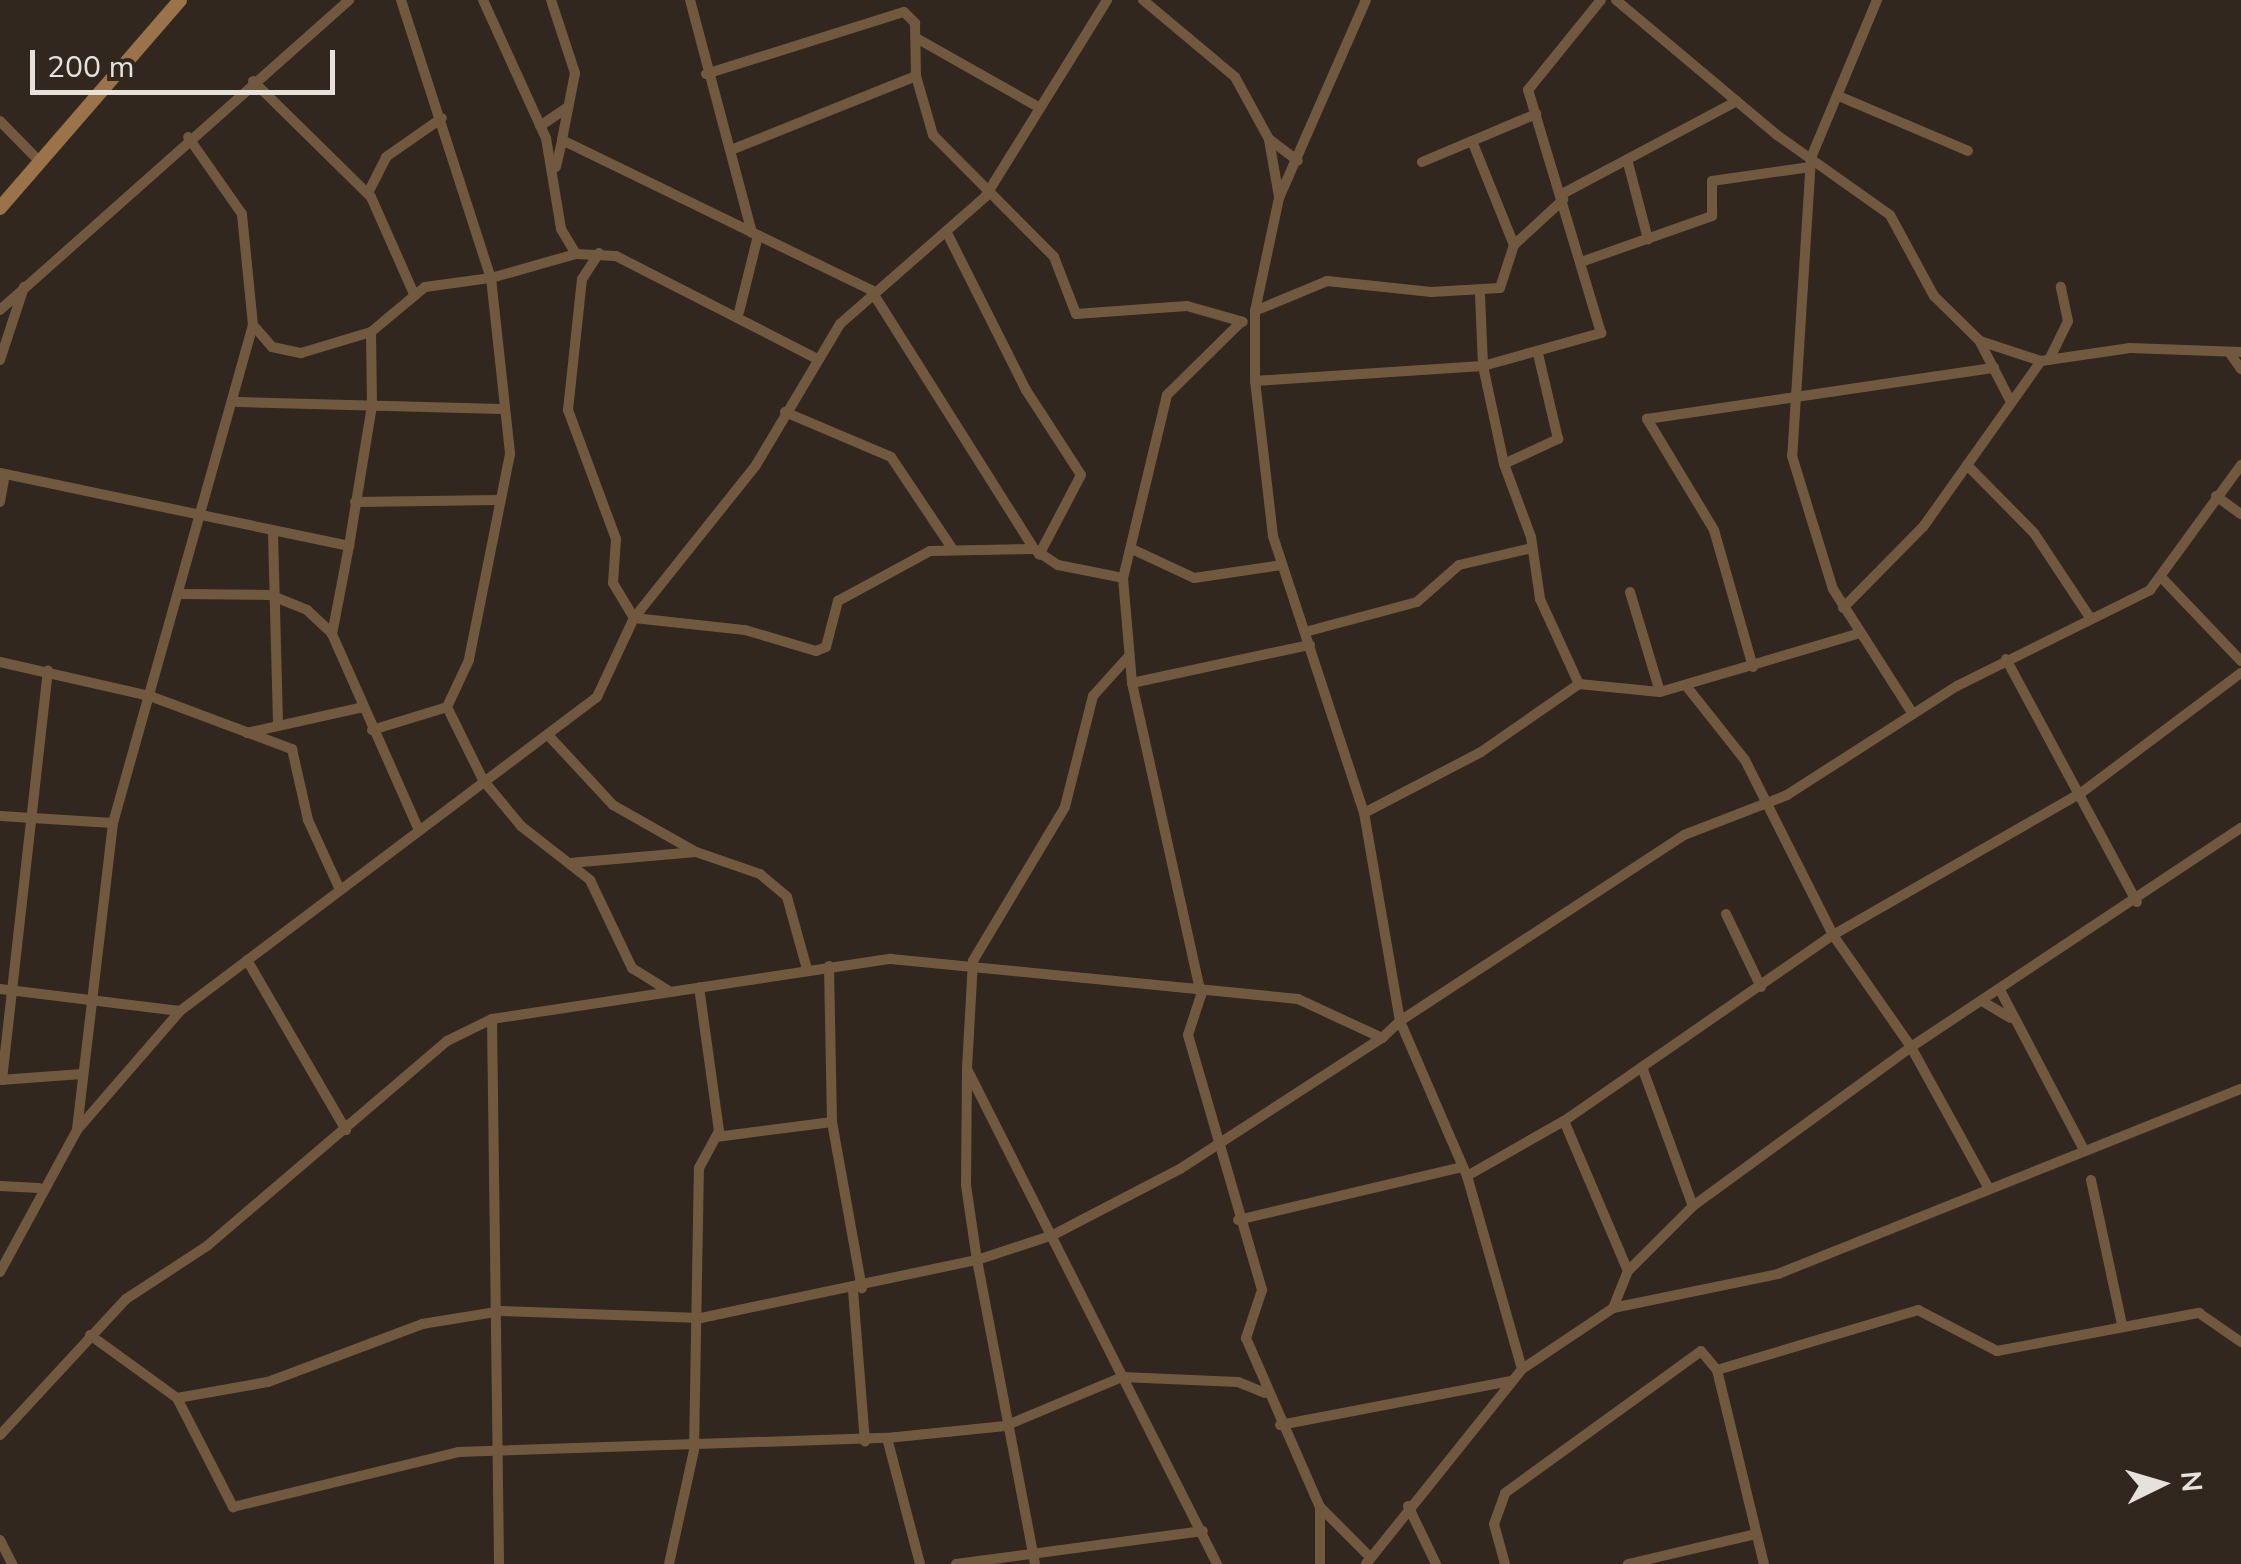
<!DOCTYPE html>
<html>
<head>
<meta charset="utf-8">
<style>
	body { margin:0 }
	#map { position:relative; width:2241px; height:1564px; overflow:hidden; background:#31271e; font-family:"Nunito Sans",sans-serif }
	div>[style] { position:absolute }
	[style*='--x'] { left:calc(var(--x)*1px); top:calc(var(--y)*1px); width:calc(var(--w)*1px); rotate:calc(var(--a)*1deg) }
	.street>* { height:10px; margin:-5px; padding:0 5px; transform-origin:5px; border-radius:5px; background:#715940 }
	.secondary>* { height:14px; margin:-7px; padding:0 7px; transform-origin:7px; border-radius:7px; background:#9a734b }
	span { translate:-50% -50%; white-space:nowrap; text-align:center; line-height:1.15; -webkit-text-stroke:8px #31271e; paint-order:stroke }
	.north { position:absolute; left:2111px; top:1434px; width:100px; height:100px; -webkit-text-stroke:8px #31271e; paint-order:stroke; rotate:85deg; font-size:28px; font-weight:700; line-height:40px; text-align:center; color:#e7e1db }
	.north::after { content:''; display:block; margin:auto; width:35px; height:45px; background:#e7e1db; clip-path:polygon(50% 0,100% 100%,50% 72%,0 100%) }
	.scale { position:absolute; left:30px; top:50px; width:305px; height:45px; box-sizing:border-box; border:5px solid #e7e1db; border-top:0; padding-left:12px; font-size:30px; line-height:35px; white-space:nowrap; color:#e7e1db; -webkit-text-stroke:8px #31271e; paint-order:stroke }
</style>
</head>
<body>
<div id="map">
	<div class="street">
		<div style="--x:401;--y:0;--w:292;--a:72.1"></div>
		<div style="--x:491;--y:278;--w:88;--a:-15.8"></div>
		<div style="--x:576;--y:254;--w:40;--a:2.9"></div>
		<div style="--x:616;--y:256;--w:224;--a:27.1"></div>
		<div style="--x:483;--y:0;--w:152;--a:65.5"></div>
		<div style="--x:546;--y:138;--w:92;--a:80.6"></div>
		<div style="--x:561;--y:229;--w:29;--a:59"></div>
		<div style="--x:551;--y:0;--w:77;--a:71.8"></div>
		<div style="--x:575;--y:73;--w:68;--a:101"></div>
		<div style="--x:690;--y:0;--w:241;--a:75.1"></div>
		<div style="--x:1143;--y:0;--w:120;--a:39.9"></div>
		<div style="--x:1235;--y:77;--w:71;--a:61.3"></div>
		<div style="--x:1269;--y:139;--w:36;--a:37"></div>
		<div style="--x:1616;--y:0;--w:210;--a:40"></div>
		<div style="--x:1777;--y:135;--w:138;--a:35.3"></div>
		<div style="--x:1890;--y:215;--w:92;--a:61.5"></div>
		<div style="--x:1934;--y:296;--w:63;--a:44.4"></div>
		<div style="--x:1979;--y:340;--w:70;--a:62.7"></div>
		<div style="--x:1877;--y:0;--w:171;--a:112.7"></div>
		<div style="--x:1811;--y:158;--w:299;--a:93.6"></div>
		<div style="--x:1792;--y:456;--w:139;--a:72.9"></div>
		<div style="--x:1833;--y:589;--w:148;--a:57.4"></div>
		<div style="--x:918;--y:39;--w:140;--a:29.5"></div>
		<div style="--x:706;--y:74;--w:207;--a:-17.4"></div>
		<div style="--x:904;--y:12;--w:16;--a:45"></div>
		<div style="--x:915;--y:23;--w:53;--a:88.9"></div>
		<div style="--x:916;--y:76;--w:199;--a:158.2"></div>
		<div style="--x:916;--y:76;--w:61;--a:73.9"></div>
		<div style="--x:933;--y:135;--w:172;--a:45.2"></div>
		<div style="--x:1054;--y:257;--w:61;--a:68.9"></div>
		<div style="--x:1076;--y:314;--w:111;--a:-4.1"></div>
		<div style="--x:1187;--y:306;--w:58;--a:15.9"></div>
		<div style="--x:253;--y:81;--w:165;--a:44.5"></div>
		<div style="--x:371;--y:197;--w:106;--a:66.1"></div>
		<div style="--x:1841;--y:97;--w:138;--a:23"></div>
		<div style="--x:0;--y:121;--w:56;--a:45.7"></div>
		<div style="--x:540;--y:126;--w:34;--a:-34"></div>
		<div style="--x:1269;--y:140;--w:58;--a:80"></div>
		<div style="--x:1472;--y:141;--w:112;--a:68"></div>
		<div style="--x:1422;--y:162;--w:124;--a:-22.8"></div>
		<div style="--x:1628;--y:163;--w:79;--a:75.3"></div>
		<div style="--x:556;--y:167;--w:28;--a:-77"></div>
		<div style="--x:562;--y:140;--w:343;--a:25.9"></div>
		<div style="--x:871;--y:290;--w:306;--a:57.8"></div>
		<div style="--x:369;--y:191;--w:38;--a:-63"></div>
		<div style="--x:386;--y:157;--w:68;--a:-34.9"></div>
		<div style="--x:1562;--y:194;--w:198;--a:-28"></div>
		<div style="--x:948;--y:235;--w:174;--a:63.3"></div>
		<div style="--x:1026;--y:390;--w:101;--a:57.1"></div>
		<div style="--x:1081;--y:475;--w:90;--a:117.7"></div>
		<div style="--x:599;--y:253;--w:31;--a:123"></div>
		<div style="--x:582;--y:279;--w:132;--a:96.1"></div>
		<div style="--x:568;--y:410;--w:138;--a:69.6"></div>
		<div style="--x:616;--y:539;--w:44;--a:93.9"></div>
		<div style="--x:613;--y:583;--w:41;--a:59"></div>
		<div style="--x:634;--y:618;--w:112;--a:6.2"></div>
		<div style="--x:745;--y:630;--w:74;--a:16.5"></div>
		<div style="--x:816;--y:651;--w:11;--a:-22"></div>
		<div style="--x:826;--y:647;--w:48;--a:-75.4"></div>
		<div style="--x:838;--y:601;--w:105;--a:-28.5"></div>
		<div style="--x:930;--y:551;--w:104;--a:-1.1"></div>
		<div style="--x:1034;--y:549;--w:29;--a:34"></div>
		<div style="--x:1058;--y:565;--w:66;--a:11.3"></div>
		<div style="--x:1581;--y:262;--w:139;--a:-19.3"></div>
		<div style="--x:1712;--y:216;--w:35;--a:-90"></div>
		<div style="--x:1712;--y:181;--w:99;--a:-8.1"></div>
		<div style="--x:1480;--y:294;--w:72;--a:87.6"></div>
		<div style="--x:1483;--y:366;--w:100;--a:77.9"></div>
		<div style="--x:1504;--y:464;--w:78;--a:69.7"></div>
		<div style="--x:1531;--y:537;--w:63;--a:81.7"></div>
		<div style="--x:1540;--y:599;--w:94;--a:65.4"></div>
		<div style="--x:0;--y:310;--w:467;--a:-41.6"></div>
		<div style="--x:1255;--y:311;--w:78;--a:-22.6"></div>
		<div style="--x:1327;--y:281;--w:105;--a:6"></div>
		<div style="--x:1431;--y:292;--w:69;--a:-3.3"></div>
		<div style="--x:1500;--y:288;--w:45;--a:-72"></div>
		<div style="--x:1514;--y:245;--w:67;--a:-42.6"></div>
		<div style="--x:739;--y:312;--w:78;--a:-76"></div>
		<div style="--x:1241;--y:322;--w:104;--a:135.4"></div>
		<div style="--x:1167;--y:395;--w:188;--a:103.5"></div>
		<div style="--x:1123;--y:578;--w:105;--a:85.1"></div>
		<div style="--x:1132;--y:683;--w:182;--a:-12.1"></div>
		<div style="--x:253;--y:325;--w:29;--a:49"></div>
		<div style="--x:272;--y:347;--w:30;--a:12"></div>
		<div style="--x:301;--y:353;--w:73;--a:-16.7"></div>
		<div style="--x:371;--y:332;--w:70;--a:-39.8"></div>
		<div style="--x:425;--y:287;--w:67;--a:-7.8"></div>
		<div style="--x:491;--y:278;--w:177;--a:83.8"></div>
		<div style="--x:510;--y:454;--w:210;--a:101.3"></div>
		<div style="--x:469;--y:660;--w:52;--a:115.1"></div>
		<div style="--x:447;--y:707;--w:81;--a:63.7"></div>
		<div style="--x:483;--y:780;--w:60;--a:50.4"></div>
		<div style="--x:521;--y:826;--w:88;--a:38"></div>
		<div style="--x:590;--y:880;--w:98;--a:64.5"></div>
		<div style="--x:632;--y:968;--w:44;--a:31.9"></div>
		<div style="--x:1980;--y:341;--w:64;--a:18.2"></div>
		<div style="--x:2041;--y:361;--w:90;--a:-8.3"></div>
		<div style="--x:2130;--y:348;--w:111;--a:2.1"></div>
		<div style="--x:2229;--y:352;--w:21;--a:55"></div>
		<div style="--x:0;--y:360;--w:77;--a:-71.8"></div>
		<div style="--x:2049;--y:360;--w:43;--a:-64"></div>
		<div style="--x:2068;--y:321;--w:35;--a:-102"></div>
		<div style="--x:1255;--y:381;--w:228;--a:-3.8"></div>
		<div style="--x:1483;--y:366;--w:123;--a:-15.6"></div>
		<div style="--x:1601;--y:333;--w:254;--a:-106.7"></div>
		<div style="--x:1528;--y:90;--w:116;--a:-51"></div>
		<div style="--x:238;--y:402;--w:263;--a:1.5"></div>
		<div style="--x:785;--y:412;--w:115;--a:23"></div>
		<div style="--x:891;--y:457;--w:110;--a:56.2"></div>
		<div style="--x:1504;--y:464;--w:60;--a:-24.8"></div>
		<div style="--x:1558;--y:439;--w:87;--a:-103.2"></div>
		<div style="--x:1967;--y:465;--w:95;--a:45.4"></div>
		<div style="--x:2034;--y:533;--w:100;--a:56.5"></div>
		<div style="--x:0;--y:473;--w:357;--a:11.8"></div>
		<div style="--x:349;--y:546;--w:90;--a:100.9"></div>
		<div style="--x:332;--y:634;--w:210;--a:66.1"></div>
		<div style="--x:2216;--y:496;--w:31;--a:36"></div>
		<div style="--x:0;--y:502;--w:22;--a:-80"></div>
		<div style="--x:355;--y:502;--w:143;--a:-0.8"></div>
		<div style="--x:273;--y:532;--w:194;--a:88.5"></div>
		<div style="--x:349;--y:546;--w:143;--a:-80.7"></div>
		<div style="--x:372;--y:405;--w:73;--a:-90.8"></div>
		<div style="--x:1132;--y:549;--w:68;--a:25.1"></div>
		<div style="--x:1194;--y:578;--w:89;--a:-8.4"></div>
		<div style="--x:2162;--y:578;--w:115;--a:46.4"></div>
		<div style="--x:1630;--y:592;--w:104;--a:73.3"></div>
		<div style="--x:179;--y:594;--w:91;--a:0.6"></div>
		<div style="--x:270;--y:595;--w:40;--a:22"></div>
		<div style="--x:307;--y:610;--w:33;--a:43"></div>
		<div style="--x:1843;--y:608;--w:114;--a:-45.4"></div>
		<div style="--x:1923;--y:527;--w:204;--a:-54.6"></div>
		<div style="--x:1305;--y:632;--w:116;--a:-15"></div>
		<div style="--x:1417;--y:602;--w:56;--a:-41.4"></div>
		<div style="--x:1459;--y:565;--w:75;--a:-13.1"></div>
		<div style="--x:1129;--y:656;--w:54;--a:132"></div>
		<div style="--x:1093;--y:696;--w:114;--a:104.2"></div>
		<div style="--x:1065;--y:807;--w:179;--a:120.9"></div>
		<div style="--x:973;--y:961;--w:108;--a:93.2"></div>
		<div style="--x:967;--y:1069;--w:555;--a:63.2"></div>
		<div style="--x:2006;--y:659;--w:276;--a:61.7"></div>
		<div style="--x:0;--y:662;--w:154;--a:12.8"></div>
		<div style="--x:150;--y:696;--w:152;--a:20.5"></div>
		<div style="--x:292;--y:749;--w:73;--a:77.3"></div>
		<div style="--x:308;--y:820;--w:77;--a:65.4"></div>
		<div style="--x:1753;--y:667;--w:142;--a:-105.9"></div>
		<div style="--x:1714;--y:530;--w:130;--a:-121.1"></div>
		<div style="--x:1647;--y:419;--w:351;--a:-8.4"></div>
		<div style="--x:1132;--y:683;--w:320;--a:77.5"></div>
		<div style="--x:1201;--y:995;--w:42;--a:108"></div>
		<div style="--x:1188;--y:1035;--w:266;--a:73.8"></div>
		<div style="--x:1262;--y:1290;--w:51;--a:108.4"></div>
		<div style="--x:1246;--y:1338;--w:184;--a:66.4"></div>
		<div style="--x:1320;--y:1507;--w:57;--a:90"></div>
		<div style="--x:1687;--y:687;--w:93;--a:51.5"></div>
		<div style="--x:1745;--y:760;--w:196;--a:63.3"></div>
		<div style="--x:1833;--y:935;--w:136;--a:55.1"></div>
		<div style="--x:1911;--y:1047;--w:158;--a:61.2"></div>
		<div style="--x:372;--y:730;--w:78;--a:-17"></div>
		<div style="--x:247;--y:733;--w:119;--a:-12.6"></div>
		<div style="--x:548;--y:735;--w:96;--a:47.1"></div>
		<div style="--x:613;--y:805;--w:95;--a:29.5"></div>
		<div style="--x:1364;--y:813;--w:132;--a:-27.5"></div>
		<div style="--x:1481;--y:752;--w:119;--a:-34.8"></div>
		<div style="--x:1579;--y:684;--w:81;--a:5.6"></div>
		<div style="--x:1660;--y:692;--w:209;--a:-16.4"></div>
		<div style="--x:0;--y:816;--w:113;--a:3.5"></div>
		<div style="--x:113;--y:823;--w:309;--a:96.7"></div>
		<div style="--x:113;--y:823;--w:517;--a:-74.3"></div>
		<div style="--x:253;--y:325;--w:112;--a:-95.7"></div>
		<div style="--x:242;--y:214;--w:94;--a:-125"></div>
		<div style="--x:570;--y:863;--w:126;--a:-5"></div>
		<div style="--x:696;--y:852;--w:68;--a:19"></div>
		<div style="--x:760;--y:874;--w:35;--a:40"></div>
		<div style="--x:787;--y:897;--w:75;--a:74.5"></div>
		<div style="--x:1726;--y:914;--w:81;--a:64.4"></div>
		<div style="--x:247;--y:960;--w:197;--a:59.8"></div>
		<div style="--x:829;--y:966;--w:156;--a:88.9"></div>
		<div style="--x:832;--y:1122;--w:169;--a:79.8"></div>
		<div style="--x:0;--y:989;--w:181;--a:7"></div>
		<div style="--x:2000;--y:990;--w:181;--a:62.3"></div>
		<div style="--x:1982;--y:1001;--w:33;--a:31"></div>
		<div style="--x:492;--y:1019;--w:545;--a:89.26"></div>
		<div style="--x:1642;--y:1067;--w:148;--a:69.9"></div>
		<div style="--x:967;--y:1070;--w:115;--a:90.5"></div>
		<div style="--x:966;--y:1185;--w:76;--a:81.7"></div>
		<div style="--x:977;--y:1260;--w:80;--a:-18.2"></div>
		<div style="--x:1053;--y:1235;--w:143;--a:-27.5"></div>
		<div style="--x:1180;--y:1169;--w:241;--a:-33"></div>
		<div style="--x:0;--y:1080;--w:82;--a:-4.2"></div>
		<div style="--x:2;--y:1080;--w:412;--a:-83.6"></div>
		<div style="--x:1564;--y:1121;--w:163;--a:66.9"></div>
		<div style="--x:716;--y:1137;--w:117;--a:-7.4"></div>
		<div style="--x:1467;--y:1176;--w:112;--a:-29.6"></div>
		<div style="--x:1564;--y:1121;--w:327;--a:-34.7"></div>
		<div style="--x:1833;--y:935;--w:286;--a:-29.8"></div>
		<div style="--x:2081;--y:793;--w:200;--a:-36.9"></div>
		<div style="--x:2091;--y:1180;--w:148;--a:77.9"></div>
		<div style="--x:0;--y:1186;--w:39;--a:3"></div>
		<div style="--x:1238;--y:1220;--w:231;--a:-13.3"></div>
		<div style="--x:0;--y:1272;--w:162;--a:-61.5"></div>
		<div style="--x:77;--y:1130;--w:157;--a:-49.1"></div>
		<div style="--x:180;--y:1011;--w:522;--a:-36.98"></div>
		<div style="--x:597;--y:697;--w:87;--a:-64.9"></div>
		<div style="--x:634;--y:618;--w:196;--a:-51.4"></div>
		<div style="--x:756;--y:465;--w:164;--a:-59.2"></div>
		<div style="--x:840;--y:324;--w:193;--a:-41.2"></div>
		<div style="--x:985;--y:197;--w:232;--a:-58.2"></div>
		<div style="--x:853;--y:1290;--w:152;--a:85.5"></div>
		<div style="--x:1613;--y:1308;--w:40;--a:-68"></div>
		<div style="--x:1628;--y:1271;--w:92;--a:-45"></div>
		<div style="--x:1693;--y:1206;--w:270;--a:-36.1"></div>
		<div style="--x:1911;--y:1047;--w:396;--a:-33.6"></div>
		<div style="--x:90;--y:1335;--w:107;--a:35.9"></div>
		<div style="--x:177;--y:1398;--w:123;--a:62.8"></div>
		<div style="--x:233;--y:1507;--w:232;--a:-13.7"></div>
		<div style="--x:458;--y:1452;--w:429;--a:-1.9"></div>
		<div style="--x:887;--y:1438;--w:130;--a:75.3"></div>
		<div style="--x:1522;--y:1369;--w:201;--a:-105.9"></div>
		<div style="--x:1467;--y:1176;--w:169;--a:-113.4"></div>
		<div style="--x:1400;--y:1021;--w:339;--a:-33.2"></div>
		<div style="--x:1684;--y:835;--w:110;--a:-21.2"></div>
		<div style="--x:1787;--y:795;--w:202;--a:-32.7"></div>
		<div style="--x:1957;--y:686;--w:216;--a:-26.4"></div>
		<div style="--x:2150;--y:590;--w:155;--a:-53.9"></div>
		<div style="--x:1717;--y:1370;--w:210;--a:-16.6"></div>
		<div style="--x:1918;--y:1310;--w:89;--a:27.4"></div>
		<div style="--x:1997;--y:1351;--w:206;--a:-10.7"></div>
		<div style="--x:2199;--y:1313;--w:51;--a:34.6"></div>
		<div style="--x:177;--y:1398;--w:92;--a:-10"></div>
		<div style="--x:268;--y:1382;--w:165;--a:-20.6"></div>
		<div style="--x:422;--y:1324;--w:80;--a:-9.3"></div>
		<div style="--x:501;--y:1311;--w:200;--a:2"></div>
		<div style="--x:701;--y:1318;--w:282;--a:-11.9"></div>
		<div style="--x:977;--y:1260;--w:309;--a:79.2"></div>
		<div style="--x:1280;--y:1425;--w:234;--a:-10.8"></div>
		<div style="--x:0;--y:1435;--w:185;--a:-47.2"></div>
		<div style="--x:126;--y:1299;--w:97;--a:-33.2"></div>
		<div style="--x:207;--y:1246;--w:316;--a:-40.5"></div>
		<div style="--x:447;--y:1041;--w:50;--a:-26.1"></div>
		<div style="--x:492;--y:1019;--w:403;--a:-8.6"></div>
		<div style="--x:891;--y:959;--w:409;--a:5.6"></div>
		<div style="--x:1298;--y:999;--w:93;--a:24.9"></div>
		<div style="--x:1382;--y:1038;--w:25;--a:-43"></div>
		<div style="--x:1400;--y:1021;--w:211;--a:-99.8"></div>
		<div style="--x:1364;--y:813;--w:292;--a:-108.2"></div>
		<div style="--x:1273;--y:536;--w:156;--a:-96.6"></div>
		<div style="--x:1255;--y:381;--w:70;--a:-90"></div>
		<div style="--x:1255;--y:311;--w:116;--a:-78"></div>
		<div style="--x:1279;--y:198;--w:216;--a:-66.3"></div>
		<div style="--x:887;--y:1438;--w:119;--a:-5.8"></div>
		<div style="--x:1005;--y:1426;--w:127;--a:-22.7"></div>
		<div style="--x:1122;--y:1377;--w:116;--a:2.5"></div>
		<div style="--x:1238;--y:1382;--w:29;--a:22"></div>
		<div style="--x:1408;--y:1506;--w:64;--a:64.2"></div>
		<div style="--x:1320;--y:1507;--w:72;--a:45"></div>
		<div style="--x:0;--y:1540;--w:27;--a:63"></div>
		<div style="--x:669;--y:1564;--w:117;--a:-77.6"></div>
		<div style="--x:694;--y:1450;--w:282;--a:-89"></div>
		<div style="--x:699;--y:1168;--w:42;--a:-61.6"></div>
		<div style="--x:719;--y:1131;--w:145;--a:-97.9"></div>
		<div style="--x:956;--y:1564;--w:249;--a:-7.6"></div>
		<div style="--x:1366;--y:1564;--w:250;--a:-51.3"></div>
		<div style="--x:1522;--y:1369;--w:110;--a:-33.8"></div>
		<div style="--x:1613;--y:1308;--w:168;--a:-11.6"></div>
		<div style="--x:1778;--y:1274;--w:499;--a:-21.8"></div>
		<div style="--x:1505;--y:1564;--w:41;--a:-105.4"></div>
		<div style="--x:1494;--y:1524;--w:33;--a:-70"></div>
		<div style="--x:1505;--y:1493;--w:242;--a:-35.9"></div>
		<div style="--x:1701;--y:1351;--w:25;--a:50"></div>
		<div style="--x:1717;--y:1370;--w:200;--a:76.4"></div>
		<div style="--x:1628;--y:1564;--w:131;--a:-13.2"></div>
	</div>
	<div class="secondary">
		<div style="--x:0;--y:208;--w:275;--a:-49.1"></div>
	</div>
	<div class="north">N</div>
	<div class="scale">200 m</div>
</div>
</body>
</html>
